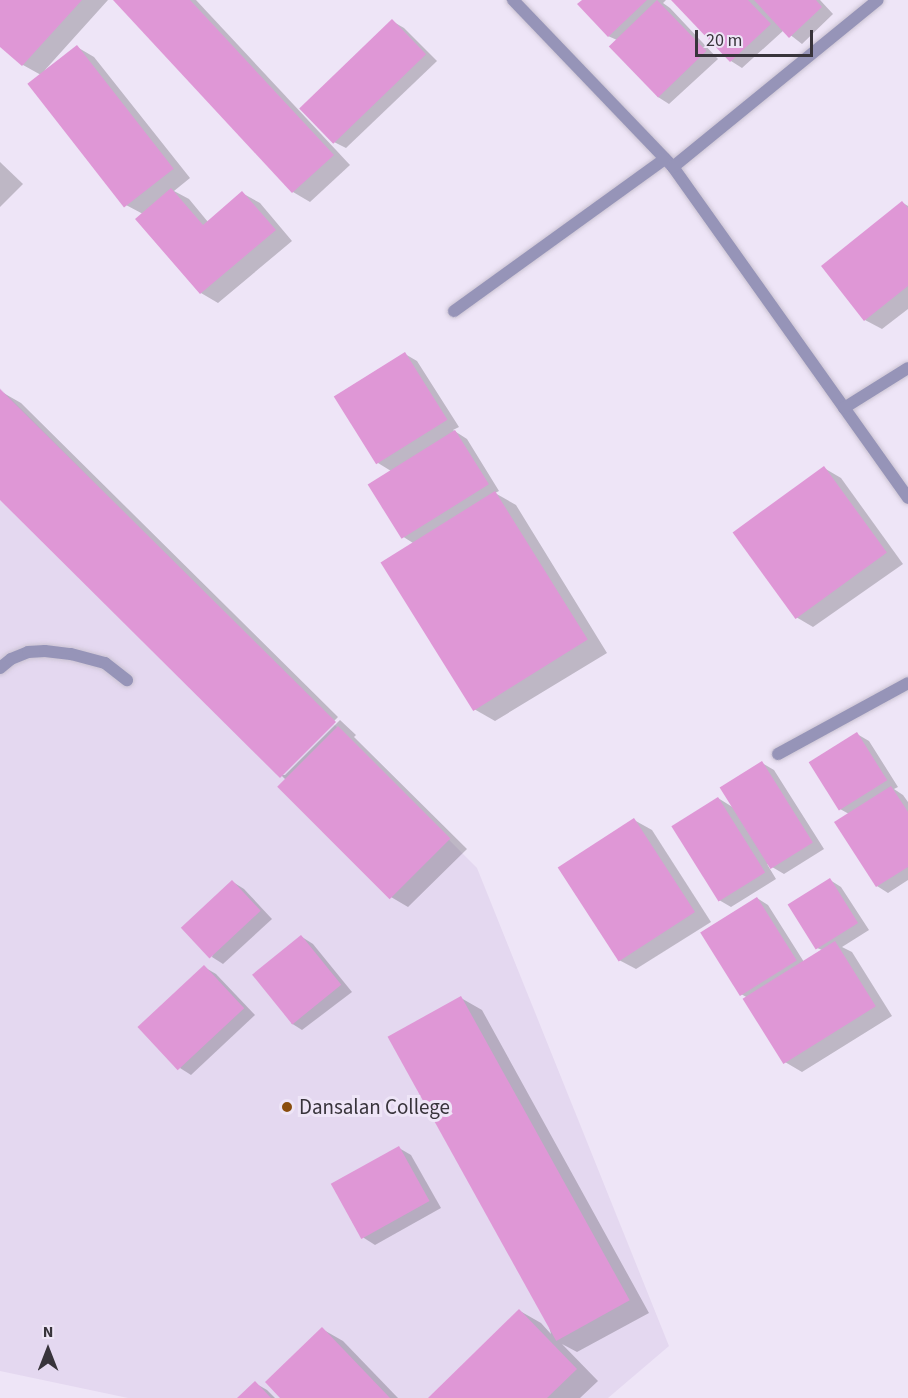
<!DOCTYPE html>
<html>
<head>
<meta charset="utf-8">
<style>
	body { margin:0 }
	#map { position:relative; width:908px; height:1398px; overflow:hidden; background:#eee5f7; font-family:"Source Sans 3",sans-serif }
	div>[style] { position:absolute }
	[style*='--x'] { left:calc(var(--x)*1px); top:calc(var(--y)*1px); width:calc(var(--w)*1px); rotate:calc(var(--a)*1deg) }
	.built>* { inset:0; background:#e4d8f0 }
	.shadow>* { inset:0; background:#0003 }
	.building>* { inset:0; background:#df97d6; transform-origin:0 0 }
	.roads { filter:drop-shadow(0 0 2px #cac2d1) drop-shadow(0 0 2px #cac2d1) }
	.lane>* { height:12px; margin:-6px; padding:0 6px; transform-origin:6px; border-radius:6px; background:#9694b8 }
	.street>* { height:12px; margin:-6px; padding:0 6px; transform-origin:6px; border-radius:6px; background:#9694b8 }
	.dots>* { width:16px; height:16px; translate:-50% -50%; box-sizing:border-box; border:3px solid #eee5f7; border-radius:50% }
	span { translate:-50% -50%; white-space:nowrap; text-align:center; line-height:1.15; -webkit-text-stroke:6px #eee5f7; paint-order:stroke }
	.poi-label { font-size:21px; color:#38343b }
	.left { translate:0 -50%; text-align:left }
	.north { position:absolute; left:18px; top:1320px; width:60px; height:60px; -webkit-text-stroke:4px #eee5f7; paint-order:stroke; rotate:0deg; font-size:16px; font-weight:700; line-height:24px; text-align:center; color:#38343b }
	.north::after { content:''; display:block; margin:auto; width:21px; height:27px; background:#38343b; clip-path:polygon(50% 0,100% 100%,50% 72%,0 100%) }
	.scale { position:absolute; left:695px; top:30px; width:118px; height:27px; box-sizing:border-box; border:3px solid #38343b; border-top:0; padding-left:8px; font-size:18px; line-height:21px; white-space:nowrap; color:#38343b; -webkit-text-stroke:4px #eee5f7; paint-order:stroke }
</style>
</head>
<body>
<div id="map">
	<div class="built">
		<div style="clip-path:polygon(0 388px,477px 868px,669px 1346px,608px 1398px,128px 1398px,0 1371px)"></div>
	</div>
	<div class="shadow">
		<div style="clip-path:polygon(0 0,108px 0,44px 71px,77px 47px,94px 57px,190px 178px,174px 191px,189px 199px,208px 222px,242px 193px,260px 203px,292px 241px,218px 303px,201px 293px,137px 219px,143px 214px,126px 205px,41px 75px,23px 65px,0 45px)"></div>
		<div style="clip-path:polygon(115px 0,196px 0,350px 165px,310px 202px,293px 192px)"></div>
		<div style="clip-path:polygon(584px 0,666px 0,663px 3px,670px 8px,718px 59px,669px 104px,658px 97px,617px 40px,608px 36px)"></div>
		<div style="clip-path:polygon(673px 0,820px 0,833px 14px,802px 44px,784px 30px,742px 68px,731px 61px)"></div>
		<div style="clip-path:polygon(392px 21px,404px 28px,437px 61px,346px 148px,334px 142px)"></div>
		<div style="clip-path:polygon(0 162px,23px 184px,0 207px)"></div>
		<div style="clip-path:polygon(903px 203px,908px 206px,908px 309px,882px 329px,865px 320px)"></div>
		<div style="clip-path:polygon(405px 354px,417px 361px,459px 427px,453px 430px,467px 439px,499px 491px,495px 493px,516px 505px,607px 653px,495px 721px,474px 709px,413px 543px,402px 536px,391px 471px,378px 463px)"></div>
		<div style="clip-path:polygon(0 391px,21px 403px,338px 717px,281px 775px,285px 775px,340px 720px,356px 735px,354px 737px,467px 849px,408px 907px,391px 897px,286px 780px,0 498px)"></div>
		<div style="clip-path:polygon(824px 468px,841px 478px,903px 564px,813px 627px,796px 617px)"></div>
		<div style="clip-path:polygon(857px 734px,869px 741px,898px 787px,894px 789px,903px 795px,908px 802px,908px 880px,888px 893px,877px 886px,849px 814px,840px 809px)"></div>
		<div style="clip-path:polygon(762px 763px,774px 770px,824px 849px,784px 874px,767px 864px,776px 879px,731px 907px,719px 900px,718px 798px,734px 808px)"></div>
		<div style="clip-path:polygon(634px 820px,652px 830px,711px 922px,636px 969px,619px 960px)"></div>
		<div style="clip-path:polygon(830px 880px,841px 887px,869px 930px,842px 947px,852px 952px,892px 1016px,802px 1072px,785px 1062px,748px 998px,741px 994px,757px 898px,768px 905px,804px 962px,822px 950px,817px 948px)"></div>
		<div style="clip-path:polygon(233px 882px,244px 889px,272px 919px,223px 964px,212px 957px)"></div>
		<div style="clip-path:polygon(302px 937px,313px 944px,352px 992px,302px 1030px,291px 1023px)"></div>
		<div style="clip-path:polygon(204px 967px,216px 974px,255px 1015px,191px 1075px,180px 1068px)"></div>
		<div style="clip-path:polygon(461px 998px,482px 1010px,649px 1313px,577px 1352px,562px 1344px,598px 1381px,580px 1398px,430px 1398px,520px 1311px,541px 1323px,551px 1334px)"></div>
		<div style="clip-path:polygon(399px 1148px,411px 1155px,441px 1208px,375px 1245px,364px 1238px,333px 1185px)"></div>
		<div style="clip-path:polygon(322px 1329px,343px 1341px,398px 1398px,282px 1398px)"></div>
		<div style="clip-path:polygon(255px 1383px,267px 1390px,275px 1398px,239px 1398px)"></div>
	</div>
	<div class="building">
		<div style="clip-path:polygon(0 0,82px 0,22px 66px,0 47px)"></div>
		<div style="clip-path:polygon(113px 0,190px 0,334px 155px,292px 193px)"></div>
		<div style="clip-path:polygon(582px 0,647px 0,608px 37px,577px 4px)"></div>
		<div style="left:657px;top:0;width:71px;height:67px;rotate:46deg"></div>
		<div style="clip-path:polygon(671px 0,748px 0,771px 24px,730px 62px)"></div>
		<div style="clip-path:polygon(754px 0,816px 0,822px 7px,789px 38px)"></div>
		<div style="left:392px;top:19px;width:49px;height:129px;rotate:46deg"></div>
		<div style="left:77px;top:45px;width:157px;height:63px;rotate:52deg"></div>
		<div style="clip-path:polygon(171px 188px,203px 225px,242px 191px,276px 230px,200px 294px,135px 219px)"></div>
		<div style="clip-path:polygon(902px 201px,908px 208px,908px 286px,864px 321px,821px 266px)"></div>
		<div style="left:405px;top:352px;width:80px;height:84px;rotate:58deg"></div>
		<div style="clip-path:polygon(0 389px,336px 722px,280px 778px,0 500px)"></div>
		<div style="left:455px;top:430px;width:64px;height:103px;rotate:58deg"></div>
		<div style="left:824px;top:466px;width:107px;height:113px;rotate:54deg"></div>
		<div style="left:495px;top:491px;width:175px;height:135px;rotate:58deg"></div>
		<div style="left:338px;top:726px;width:159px;height:86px;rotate:45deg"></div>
		<div style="left:857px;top:732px;width:57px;height:57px;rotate:58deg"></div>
		<div style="left:762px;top:761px;width:96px;height:50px;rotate:58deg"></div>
		<div style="clip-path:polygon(891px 786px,908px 812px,908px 867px,876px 887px,834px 822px)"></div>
		<div style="left:718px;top:797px;width:89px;height:55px;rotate:58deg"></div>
		<div style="left:634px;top:818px;width:112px;height:91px;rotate:57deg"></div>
		<div style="left:830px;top:878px;width:53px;height:50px;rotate:58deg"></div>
		<div style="left:232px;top:880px;width:42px;height:70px;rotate:47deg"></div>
		<div style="left:757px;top:897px;width:75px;height:67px;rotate:58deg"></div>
		<div style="left:301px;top:935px;width:64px;height:63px;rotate:51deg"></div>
		<div style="left:835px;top:941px;width:77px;height:109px;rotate:58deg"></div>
		<div style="left:204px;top:965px;width:59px;height:91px;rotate:47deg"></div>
		<div style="left:461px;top:996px;width:348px;height:84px;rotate:61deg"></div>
		<div style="left:399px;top:1146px;width:63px;height:78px;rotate:61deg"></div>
		<div style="clip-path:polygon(519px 1309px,577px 1369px,547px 1398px,428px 1398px)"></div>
		<div style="clip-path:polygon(322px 1327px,390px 1398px,280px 1398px,265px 1382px)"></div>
		<div style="clip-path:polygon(255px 1381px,271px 1398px,237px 1398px)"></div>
	</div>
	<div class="roads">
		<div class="lane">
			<div style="--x:0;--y:668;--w:14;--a:-39"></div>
			<div style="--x:11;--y:659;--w:18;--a:-22"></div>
			<div style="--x:28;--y:652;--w:17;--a:-3"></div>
			<div style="--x:45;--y:651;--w:26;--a:7"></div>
			<div style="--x:71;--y:654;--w:35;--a:15"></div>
			<div style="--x:105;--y:663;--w:28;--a:38"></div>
		</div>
		<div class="street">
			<div style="--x:513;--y:0;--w:231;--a:46.2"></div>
			<div style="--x:673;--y:167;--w:406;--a:54.6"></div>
			<div style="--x:673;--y:167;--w:264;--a:-39.2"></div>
			<div style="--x:454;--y:311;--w:260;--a:-35.8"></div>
			<div style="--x:844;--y:408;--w:75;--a:-32"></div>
			<div style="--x:778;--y:754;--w:148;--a:-28.6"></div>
		</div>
	</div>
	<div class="dots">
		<div style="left:287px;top:1107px;background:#8a4d0d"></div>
	</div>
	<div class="poi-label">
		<span class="left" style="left:299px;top:1107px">Dansalan College</span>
	</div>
	<div class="north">N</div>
	<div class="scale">20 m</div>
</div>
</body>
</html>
